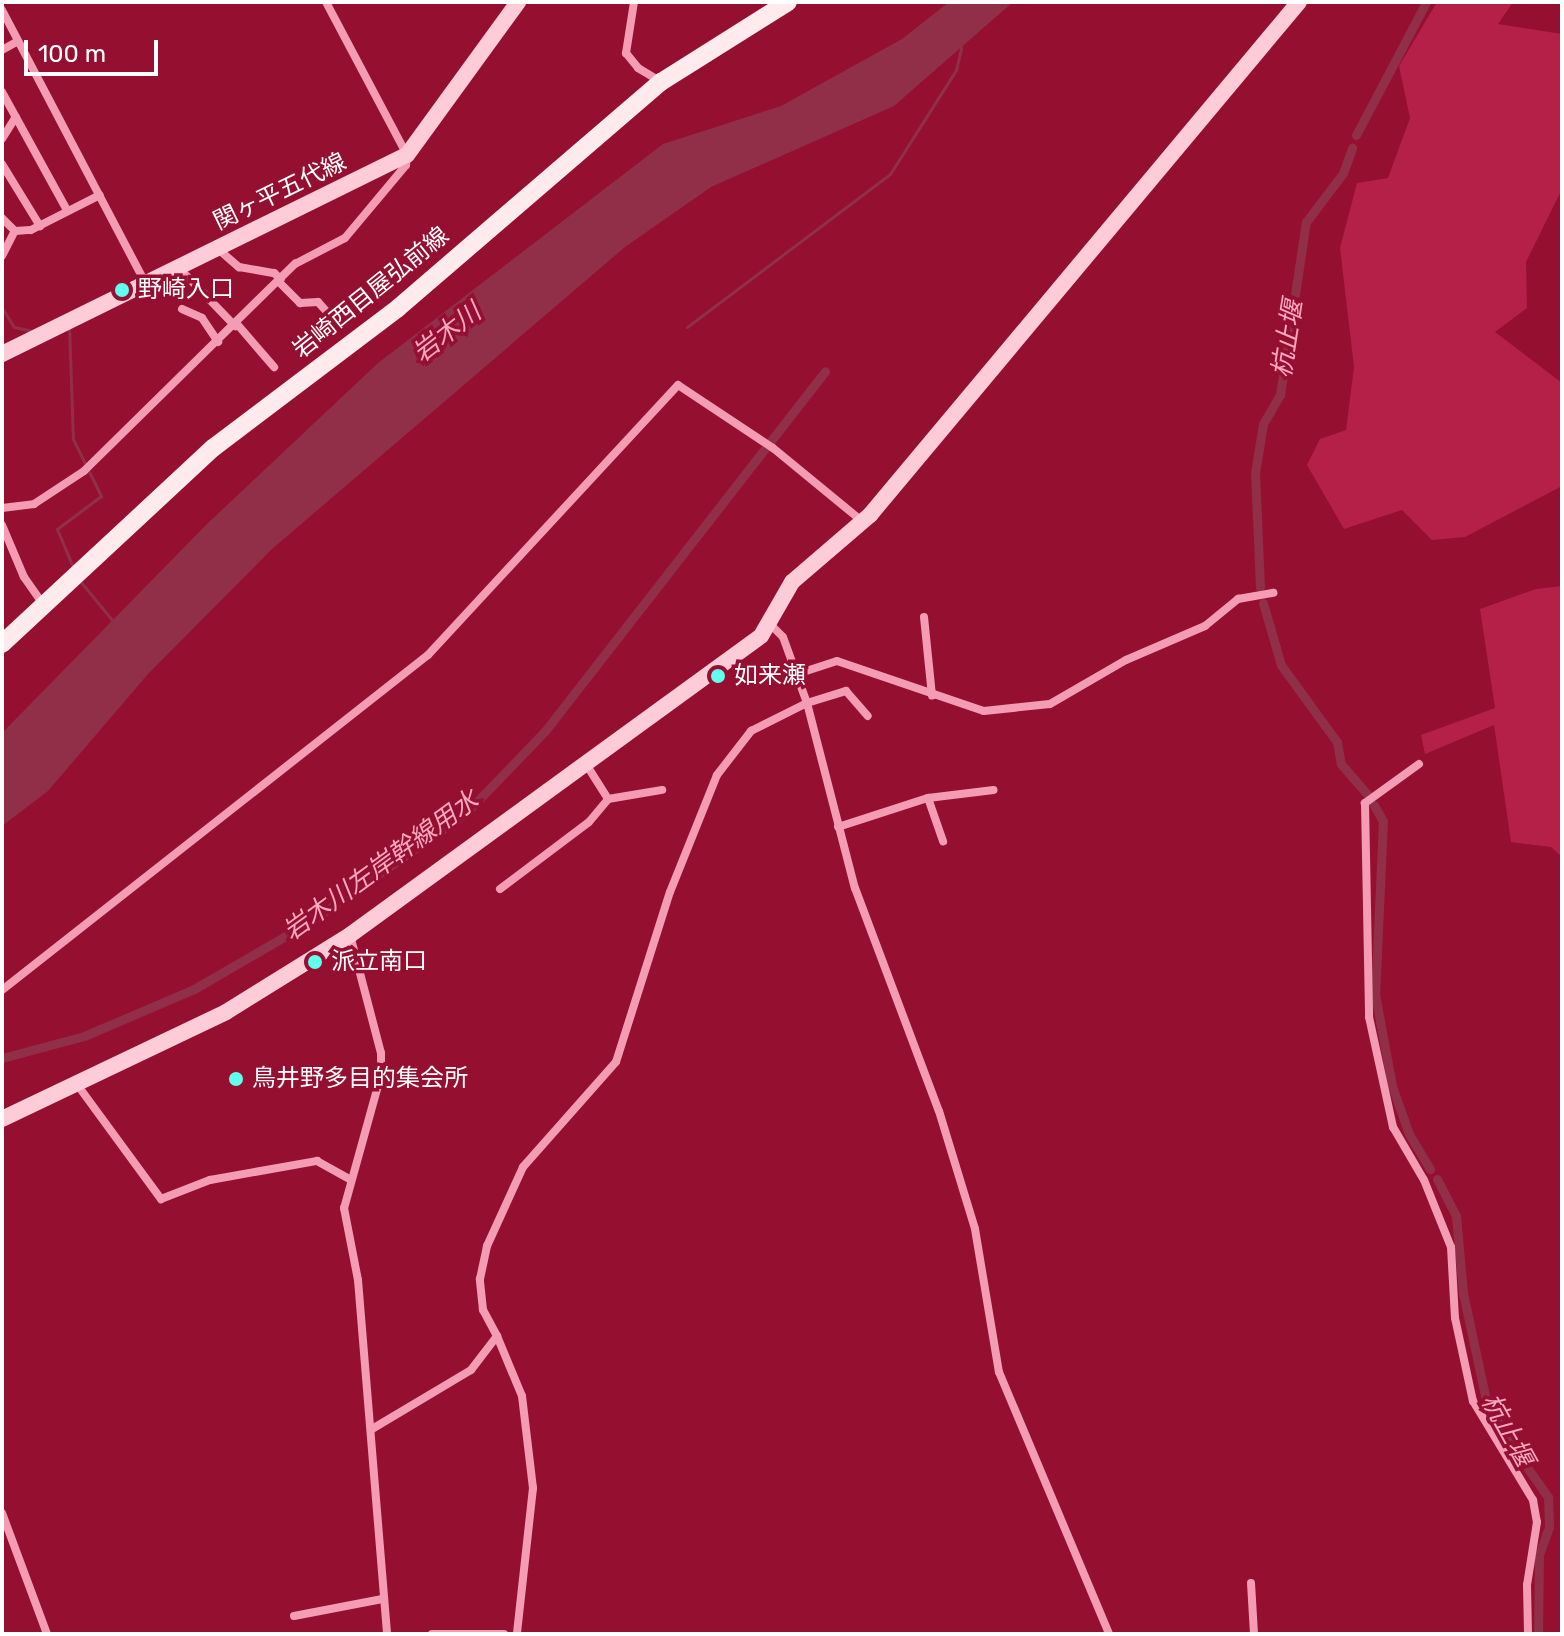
<!DOCTYPE html>
<html>
<head>
<meta charset="utf-8">
<style>
	body { margin:0 }
	#map { position:relative; width:1564px; height:1636px; overflow:hidden; background:#950f31; font-family:Rubik,"Noto Sans JP",sans-serif }
	div>[style] { position:absolute }
	[style*='--x'] { left:calc(var(--x)*1px); top:calc(var(--y)*1px); width:calc(var(--w)*1px); rotate:calc(var(--a)*1deg) }
	.green>* { inset:0; background:#b42048 }
	.water>* { inset:0; background:#912f48 }
	.stream>* { height:3px; margin:-1.5px; padding:0 1.5px; transform-origin:1.5px; border-radius:1.5px; background:#912f48 }
	.canal>* { height:9px; margin:-4.5px; padding:0 4.5px; transform-origin:4.5px; border-radius:4.5px; background:#912f48 }
	.street>* { height:8px; margin:-4px; padding:0 4px; transform-origin:4px; border-radius:4px; background:#f49cb4 }
	.secondary>* { height:16px; margin:-8px; padding:0 8px; transform-origin:8px; border-radius:8px; background:#fdccd8 }
	.primary>* { height:18px; margin:-9px; padding:0 9px; transform-origin:9px; border-radius:9px; background:#ffeaee }
	.dots>* { width:22px; height:22px; translate:-50% -50%; box-sizing:border-box; border:4px solid #950f31; border-radius:50% }
	span { translate:-50% -50%; white-space:nowrap; text-align:center; line-height:1.15; -webkit-text-stroke:7px #950f31; paint-order:stroke }
	.street-label { font-size:24px; color:#fff }
	.poi-label { font-size:24px; color:#fff }
	.left { translate:0 -50%; text-align:left }
	.water-label { font-size:26px; color:#fba8bf; font-style:italic }
	.frame { position:absolute; inset:0; border:4px solid #fff; pointer-events:none }
	.scale { position:absolute; left:24px; top:40px; width:134px; height:36px; box-sizing:border-box; border:4px solid #fff; border-top:0; padding-left:10px; font-size:24px; line-height:28px; white-space:nowrap; color:#fff; -webkit-text-stroke:6px #950f31; paint-order:stroke }
</style>
</head>
<body>
<div id="map">
	<div class="green">
		<div style="clip-path:polygon(1437px 2px,1513px 2px,1498px 24px,1562px 34px,1562px 189px,1526px 262px,1527px 308px,1495px 332px,1562px 383px,1562px 486px,1465px 537px,1432px 540px,1402px 510px,1344px 529px,1307px 465px,1320px 439px,1346px 430px,1354px 367px,1340px 248px,1357px 183px,1388px 178px,1410px 118px,1399px 66px)"></div>
		<div style="clip-path:polygon(1562px 586px,1562px 857px,1551px 847px,1511px 842px,1494px 725px,1425px 754px,1421px 735px,1495px 708px,1480px 609px,1536px 589px)"></div>
	</div>
	<div class="water">
		<div style="clip-path:polygon(949px 2px,1013px 2px,894px 106px,711px 187px,625px 247px,272px 549px,148px 674px,48px 791px,2px 826px,2px 733px,207px 524px,378px 363px,663px 144px,781px 106px,902px 39px)"></div>
	</div>
	<div class="stream">
		<div style="--x:2;--y:308;--w:22;--a:58"></div>
		<div style="--x:14;--y:327;--w:19;--a:12"></div>
		<div style="--x:69;--y:326;--w:113;--a:88"></div>
		<div style="--x:73;--y:439;--w:64;--a:63.8"></div>
		<div style="--x:101;--y:496;--w:55;--a:143.1"></div>
		<div style="--x:57;--y:529;--w:41;--a:67.2"></div>
		<div style="--x:687;--y:327;--w:254;--a:-37"></div>
		<div style="--x:890;--y:174;--w:123;--a:-57.6"></div>
		<div style="--x:956;--y:70;--w:23;--a:-77"></div>
		<div style="--x:80;--y:581;--w:52;--a:50.5"></div>
	</div>
	<div class="canal">
		<div style="--x:1356;--y:135;--w:150;--a:-62.2"></div>
		<div style="--x:1260;--y:587;--w:114;--a:-92.5"></div>
		<div style="--x:1255;--y:473;--w:50;--a:-80.7"></div>
		<div style="--x:1263;--y:424;--w:34;--a:-60"></div>
		<div style="--x:1280;--y:395;--w:175;--a:-81.5"></div>
		<div style="--x:1306;--y:222;--w:61;--a:-52.9"></div>
		<div style="--x:1343;--y:173;--w:27;--a:-70"></div>
		<div style="--x:1263;--y:603;--w:65;--a:73.8"></div>
		<div style="--x:1281;--y:665;--w:95;--a:54"></div>
		<div style="--x:1337;--y:742;--w:22;--a:80"></div>
		<div style="--x:1341;--y:764;--w:40;--a:49"></div>
		<div style="--x:1374;--y:805;--w:18;--a:61"></div>
		<div style="--x:1383;--y:821;--w:173;--a:92.6"></div>
		<div style="--x:1375;--y:994;--w:94;--a:79.5"></div>
		<div style="--x:1392;--y:1086;--w:51;--a:70.5"></div>
		<div style="--x:1409;--y:1134;--w:41;--a:59"></div>
		<div style="--x:2;--y:1058;--w:85;--a:-15"></div>
		<div style="--x:84;--y:1036;--w:120;--a:-23.1"></div>
		<div style="--x:194;--y:989;--w:138;--a:-30.1"></div>
		<div style="--x:313;--y:920;--w:187;--a:-35"></div>
		<div style="--x:466;--y:813;--w:114;--a:-46.1"></div>
		<div style="--x:545;--y:731;--w:456;--a:-52.1"></div>
		<div style="--x:1437;--y:1179;--w:42;--a:62.8"></div>
		<div style="--x:1456;--y:1216;--w:77;--a:84.8"></div>
		<div style="--x:1463;--y:1293;--w:105;--a:77.9"></div>
		<div style="--x:1485;--y:1396;--w:45;--a:63.4"></div>
		<div style="--x:1505;--y:1436;--w:75;--a:54.8"></div>
		<div style="--x:1548;--y:1497;--w:30;--a:88"></div>
		<div style="--x:1549;--y:1527;--w:30;--a:110"></div>
		<div style="--x:1539;--y:1555;--w:79;--a:90.7"></div>
	</div>
	<div class="street">
		<div style="--x:634;--y:2;--w:52;--a:98.9"></div>
		<div style="--x:626;--y:53;--w:19;--a:51"></div>
		<div style="--x:638;--y:68;--w:27;--a:31"></div>
		<div style="--x:2;--y:10;--w:310;--a:62.3"></div>
		<div style="--x:2;--y:50;--w:18;--a:-29"></div>
		<div style="--x:2;--y:92;--w:135;--a:61.2"></div>
		<div style="--x:2;--y:139;--w:26;--a:-58"></div>
		<div style="--x:2;--y:164;--w:73;--a:58.5"></div>
		<div style="--x:2;--y:218;--w:18;--a:45"></div>
		<div style="--x:15;--y:231;--w:16;--a:-4"></div>
		<div style="--x:31;--y:230;--w:77;--a:-26.9"></div>
		<div style="--x:218;--y:249;--w:28;--a:41"></div>
		<div style="--x:239;--y:267;--w:36;--a:10"></div>
		<div style="--x:274;--y:273;--w:9;--a:41"></div>
		<div style="--x:2;--y:256;--w:28;--a:-63"></div>
		<div style="--x:179;--y:268;--w:81;--a:46"></div>
		<div style="--x:279;--y:282;--w:30;--a:45"></div>
		<div style="--x:300;--y:303;--w:18;--a:-3"></div>
		<div style="--x:318;--y:302;--w:12;--a:48"></div>
		<div style="--x:182;--y:309;--w:22;--a:24"></div>
		<div style="--x:202;--y:318;--w:29;--a:56"></div>
		<div style="--x:237;--y:324;--w:57;--a:49.3"></div>
		<div style="--x:2;--y:508;--w:32;--a:-7"></div>
		<div style="--x:34;--y:504;--w:60;--a:-33.4"></div>
		<div style="--x:84;--y:471;--w:296;--a:-44.5"></div>
		<div style="--x:295;--y:264;--w:56;--a:-27.5"></div>
		<div style="--x:345;--y:238;--w:95;--a:-50.1"></div>
		<div style="--x:406;--y:165;--w:10;--a:-84"></div>
		<div style="--x:407;--y:155;--w:173;--a:-117.9"></div>
		<div style="--x:2;--y:525;--w:56;--a:67.1"></div>
		<div style="--x:24;--y:577;--w:33;--a:55"></div>
		<div style="--x:924;--y:617;--w:79;--a:84.2"></div>
		<div style="--x:770;--y:624;--w:18;--a:45"></div>
		<div style="--x:783;--y:637;--w:70;--a:70"></div>
		<div style="--x:807;--y:703;--w:191;--a:75.5"></div>
		<div style="--x:855;--y:888;--w:238;--a:69.4"></div>
		<div style="--x:939;--y:1111;--w:123;--a:73"></div>
		<div style="--x:975;--y:1229;--w:145;--a:80.5"></div>
		<div style="--x:999;--y:1372;--w:284;--a:67.2"></div>
		<div style="--x:797;--y:674;--w:42;--a:-18"></div>
		<div style="--x:837;--y:661;--w:155;--a:18.8"></div>
		<div style="--x:984;--y:711;--w:66;--a:-6.1"></div>
		<div style="--x:1050;--y:704;--w:88;--a:-30.1"></div>
		<div style="--x:1126;--y:660;--w:86;--a:-23.3"></div>
		<div style="--x:1205;--y:626;--w:43;--a:-39.3"></div>
		<div style="--x:1238;--y:599;--w:36;--a:-10"></div>
		<div style="--x:586;--y:764;--w:41;--a:57.8"></div>
		<div style="--x:1419;--y:764;--w:67;--a:144.2"></div>
		<div style="--x:1365;--y:803;--w:214;--a:88.9"></div>
		<div style="--x:1369;--y:1017;--w:113;--a:77.7"></div>
		<div style="--x:1393;--y:1127;--w:61;--a:59.7"></div>
		<div style="--x:1424;--y:1180;--w:72;--a:68.1"></div>
		<div style="--x:1451;--y:1247;--w:71;--a:86.8"></div>
		<div style="--x:1455;--y:1318;--w:85;--a:77.8"></div>
		<div style="--x:1473;--y:1401;--w:116;--a:58.8"></div>
		<div style="--x:1533;--y:1500;--w:22;--a:80"></div>
		<div style="--x:1537;--y:1522;--w:64;--a:99"></div>
		<div style="--x:1527;--y:1585;--w:49;--a:88.8"></div>
		<div style="--x:928;--y:798;--w:46;--a:70.8"></div>
		<div style="--x:838;--y:827;--w:95;--a:-17.9"></div>
		<div style="--x:928;--y:798;--w:66;--a:-6.9"></div>
		<div style="--x:500;--y:889;--w:111;--a:-37"></div>
		<div style="--x:589;--y:822;--w:30;--a:-50"></div>
		<div style="--x:608;--y:799;--w:55;--a:-9.5"></div>
		<div style="--x:350;--y:935;--w:122;--a:75.3"></div>
		<div style="--x:381;--y:1053;--w:22;--a:90"></div>
		<div style="--x:381;--y:1075;--w:138;--a:105.5"></div>
		<div style="--x:344;--y:1208;--w:73;--a:79"></div>
		<div style="--x:358;--y:1280;--w:355;--a:85.3"></div>
		<div style="--x:2;--y:990;--w:542;--a:-38.18"></div>
		<div style="--x:428;--y:655;--w:368;--a:-47.2"></div>
		<div style="--x:678;--y:385;--w:114;--a:33.6"></div>
		<div style="--x:773;--y:448;--w:115;--a:39.4"></div>
		<div style="--x:76;--y:1083;--w:144;--a:53.8"></div>
		<div style="--x:161;--y:1199;--w:53;--a:-21.2"></div>
		<div style="--x:210;--y:1180;--w:109;--a:-10.1"></div>
		<div style="--x:317;--y:1161;--w:38;--a:29"></div>
		<div style="--x:497;--y:1336;--w:65;--a:67.4"></div>
		<div style="--x:522;--y:1396;--w:93;--a:83.2"></div>
		<div style="--x:533;--y:1488;--w:147;--a:96.3"></div>
		<div style="--x:372;--y:1429;--w:115;--a:-30.8"></div>
		<div style="--x:471;--y:1370;--w:43;--a:-52.6"></div>
		<div style="--x:497;--y:1336;--w:30;--a:-118"></div>
		<div style="--x:483;--y:1310;--w:31;--a:-96"></div>
		<div style="--x:480;--y:1279;--w:34;--a:-78"></div>
		<div style="--x:487;--y:1246;--w:87;--a:-65.5"></div>
		<div style="--x:523;--y:1167;--w:140;--a:-48.5"></div>
		<div style="--x:616;--y:1062;--w:178;--a:-72.4"></div>
		<div style="--x:670;--y:892;--w:126;--a:-68.1"></div>
		<div style="--x:717;--y:775;--w:56;--a:-52.3"></div>
		<div style="--x:751;--y:731;--w:63;--a:-26.6"></div>
		<div style="--x:807;--y:703;--w:41;--a:-17.1"></div>
		<div style="--x:846;--y:691;--w:33;--a:49"></div>
		<div style="--x:2;--y:1513;--w:129;--a:69.6"></div>
		<div style="--x:1251;--y:1583;--w:51;--a:86.6"></div>
		<div style="--x:294;--y:1616;--w:90;--a:-10.9"></div>
		<div style="--x:432;--y:1634;--w:72;--a:0"></div>
	</div>
	<div class="secondary">
		<div style="--x:2;--y:354;--w:451;--a:-26.2"></div>
		<div style="--x:407;--y:155;--w:189;--a:-54"></div>
		<div style="--x:2;--y:1119;--w:248;--a:-25.5"></div>
		<div style="--x:226;--y:1012;--w:146;--a:-31.8"></div>
		<div style="--x:350;--y:935;--w:508;--a:-36.04"></div>
		<div style="--x:761;--y:636;--w:62;--a:-60.1"></div>
		<div style="--x:792;--y:582;--w:103;--a:-40.7"></div>
		<div style="--x:870;--y:515;--w:669;--a:-50.1"></div>
	</div>
	<div class="primary">
		<div style="--x:2;--y:644;--w:288;--a:-42.9"></div>
		<div style="--x:213;--y:448;--w:232;--a:-37.1"></div>
		<div style="--x:398;--y:308;--w:347;--a:-40.7"></div>
		<div style="--x:661;--y:82;--w:150;--a:-32.2"></div>
	</div>
	<div class="dots">
		<div style="left:122px;top:290px;background:#60ffee"></div>
		<div style="left:718px;top:676px;background:#60ffee"></div>
		<div style="left:315px;top:962px;background:#60ffee"></div>
		<div style="left:236px;top:1079px;background:#60ffee"></div>
	</div>
	<div class="street-label">
		<span style="left:280px;top:192px;rotate:-26deg">関ヶ平五代線</span>
		<span style="left:371px;top:293px;rotate:-39deg">岩崎西目屋弘前線</span>
	</div>
	<div class="poi-label">
		<span class="left" style="left:138px;top:290px">野崎入口</span>
		<span class="left" style="left:734px;top:676px">如来瀬</span>
		<span class="left" style="left:331px;top:962px">派立南口</span>
		<span class="left" style="left:252px;top:1079px">鳥井野多目的集会所</span>
	</div>
	<div class="water-label">
		<span style="left:447px;top:333px;rotate:-38deg">岩木川</span>
		<span style="left:1288px;top:339px;rotate:-81deg">杭止堰</span>
		<span style="left:381px;top:866px;rotate:-36deg">岩木川左岸幹線用水</span>
		<span style="left:1507px;top:1430px;rotate:61deg">杭止堰</span>
	</div>
	<div class="frame"></div>
	<div class="scale">100 m</div>
</div>
</body>
</html>
